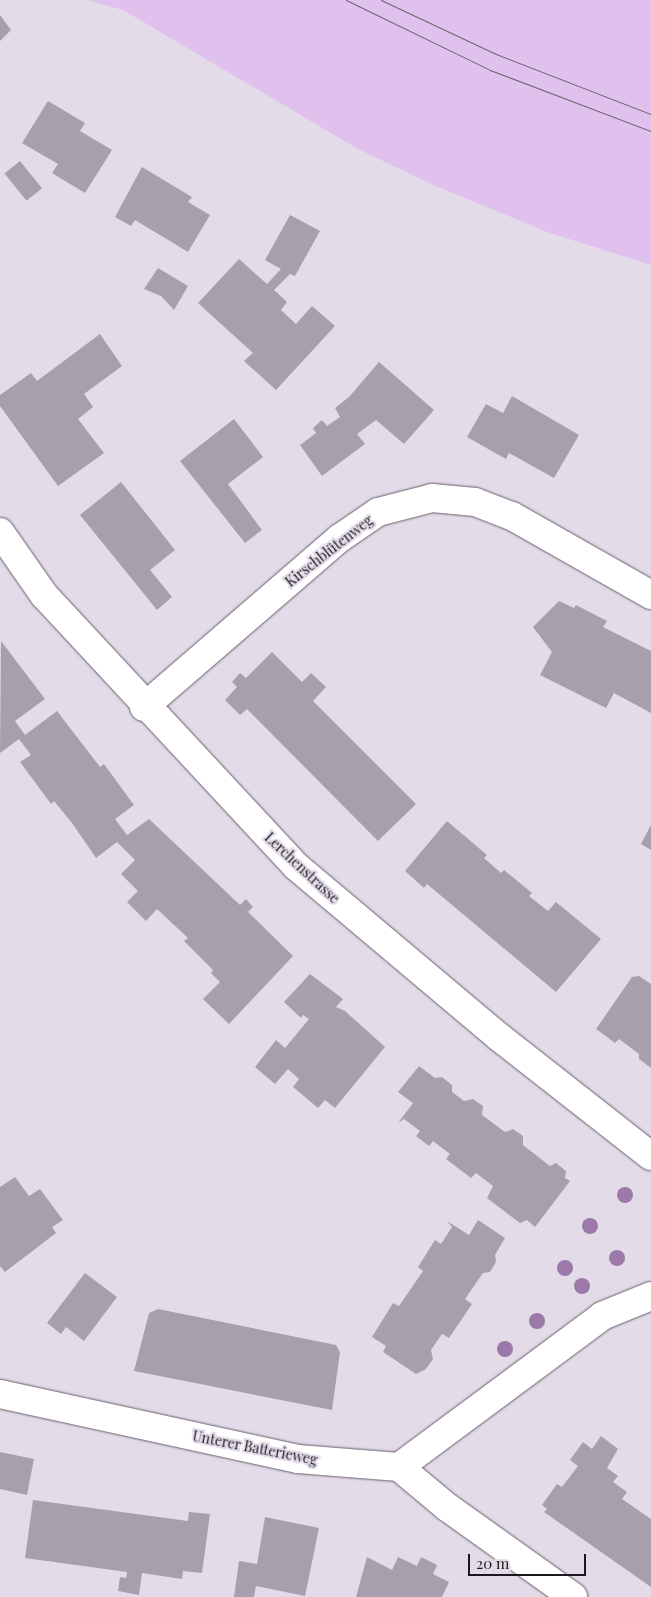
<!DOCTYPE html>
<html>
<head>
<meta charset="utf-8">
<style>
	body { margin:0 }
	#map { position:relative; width:651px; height:1597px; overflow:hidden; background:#e4dbe9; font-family:"Playfair Display",serif }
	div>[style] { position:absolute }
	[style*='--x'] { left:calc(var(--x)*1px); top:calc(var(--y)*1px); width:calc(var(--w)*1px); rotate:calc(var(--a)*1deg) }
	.green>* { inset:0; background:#e0c1ee }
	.building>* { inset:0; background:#a89fad; transform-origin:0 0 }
	.roads { filter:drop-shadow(0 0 1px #68606c) drop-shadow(0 0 1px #68606c) }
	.minor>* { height:28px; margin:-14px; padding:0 14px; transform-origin:14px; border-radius:14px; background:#fff }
	.tram>* { height:1px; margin:-0.5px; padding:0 0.5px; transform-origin:0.5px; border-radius:0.5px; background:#6a646d }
	.trees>* { width:16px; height:16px; margin:-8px; border-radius:50%; background:#9b79a9 }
	span { translate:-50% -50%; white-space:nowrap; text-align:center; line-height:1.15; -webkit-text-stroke:4px #e4dbe9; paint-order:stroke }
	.street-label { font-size:14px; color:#1b181d }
	.scale { position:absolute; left:468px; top:1554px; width:118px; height:22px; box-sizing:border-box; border:2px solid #1b181d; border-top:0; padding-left:6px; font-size:15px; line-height:18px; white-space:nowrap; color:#1b181d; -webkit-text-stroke:4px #e4dbe9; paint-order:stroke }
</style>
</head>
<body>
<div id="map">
	<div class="green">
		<div style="clip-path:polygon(87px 0,651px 0,651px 265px,547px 232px,431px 184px,358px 149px,123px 10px)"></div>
	</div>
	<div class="building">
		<div style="clip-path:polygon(0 15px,11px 30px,0 41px)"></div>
		<div style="clip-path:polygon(48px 101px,85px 123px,80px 131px,112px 150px,85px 193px,52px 173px,58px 164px,22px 143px)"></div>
		<div style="left:20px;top:161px;width:35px;height:20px;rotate:51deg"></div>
		<div style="clip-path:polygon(142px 167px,192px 197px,188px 202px,210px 215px,188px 252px,135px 220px,131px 226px,115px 217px)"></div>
		<div style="clip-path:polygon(290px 215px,320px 231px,295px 276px,290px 274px,274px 290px,287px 302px,281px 310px,296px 324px,312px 306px,335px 326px,276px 390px,244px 361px,253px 353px,198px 303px,239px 259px,267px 284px,281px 269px,265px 260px)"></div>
		<div style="clip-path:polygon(158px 268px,188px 286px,174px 310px,161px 296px,144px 289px)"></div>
		<div style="clip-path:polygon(100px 334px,122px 366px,84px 394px,93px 407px,78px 419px,104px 453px,58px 486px,0 406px,0 395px,31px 373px,37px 381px)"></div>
		<div style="clip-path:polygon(379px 362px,434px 410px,404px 444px,376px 420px,357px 434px,365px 444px,322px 476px,300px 445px,316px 433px,313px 428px,322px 420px,327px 426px,340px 417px,335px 408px,349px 397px)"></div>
		<div style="clip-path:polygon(512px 396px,579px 435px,554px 478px,509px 453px,506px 459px,467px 437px,486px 404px,503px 413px)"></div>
		<div style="clip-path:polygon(234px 419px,263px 457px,228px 484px,262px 530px,245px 543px,180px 461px)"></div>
		<div style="clip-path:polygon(121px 482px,175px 550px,150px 570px,172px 597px,157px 610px,80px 515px)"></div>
		<div style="clip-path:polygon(559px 601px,574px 608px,576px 605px,607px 621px,603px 627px,651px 651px,651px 713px,614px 693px,606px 708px,540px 675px,552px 652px,533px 627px)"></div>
		<div style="clip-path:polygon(1px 641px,45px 699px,15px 721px,25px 735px,57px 711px,100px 767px,104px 764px,134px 805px,115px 819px,127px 835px,149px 819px,240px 905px,246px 899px,253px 907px,248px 912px,293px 956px,229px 1024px,203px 999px,220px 982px,211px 973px,213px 970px,184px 941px,188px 938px,157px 909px,146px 921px,127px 902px,138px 891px,121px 874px,135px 860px,117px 842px,96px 858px,72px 823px,54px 801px,51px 804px,20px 762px,31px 755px,19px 739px,0 753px)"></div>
		<div style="clip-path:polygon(272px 652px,302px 682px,311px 673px,326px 687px,313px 701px,416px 804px,378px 841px,247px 709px,240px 715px,225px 700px,237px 687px,232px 682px,240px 673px,246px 678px)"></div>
		<div style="clip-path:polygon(447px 821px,487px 855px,484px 858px,501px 873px,504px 870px,532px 893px,529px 896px,548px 911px,556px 902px,601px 939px,556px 992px,427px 884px,424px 888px,405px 871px)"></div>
		<div style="clip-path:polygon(651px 825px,651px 850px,641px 844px)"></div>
		<div style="clip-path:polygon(310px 974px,343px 999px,336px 1007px,345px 1011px,385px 1047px,335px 1108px,325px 1100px,318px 1108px,293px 1087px,299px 1079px,288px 1069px,275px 1084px,255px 1067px,276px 1040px,285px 1048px,309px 1019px,303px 1015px,301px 1018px,284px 1002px)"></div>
		<div style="clip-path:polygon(639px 976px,651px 984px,651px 1068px,639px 1059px,639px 1054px,619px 1039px,615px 1043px,596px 1029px,632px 977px)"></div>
		<div style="clip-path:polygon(419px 1066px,435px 1078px,442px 1077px,452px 1085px,452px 1092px,464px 1101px,473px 1099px,483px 1106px,482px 1115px,505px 1132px,513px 1129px,523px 1136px,523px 1145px,550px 1166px,556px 1163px,566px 1171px,565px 1178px,570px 1181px,535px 1227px,527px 1220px,520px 1223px,487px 1198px,493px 1186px,476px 1173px,471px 1178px,446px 1159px,450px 1154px,433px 1141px,429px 1146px,416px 1136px,420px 1131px,404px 1119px,398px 1123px,413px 1103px,398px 1092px)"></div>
		<div style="clip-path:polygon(15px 1177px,29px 1196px,40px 1189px,63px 1220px,52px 1227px,56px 1233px,5px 1272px,0 1266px,0 1187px)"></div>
		<div style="clip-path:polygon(478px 1220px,505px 1238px,495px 1255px,496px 1262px,490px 1272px,483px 1273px,465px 1299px,472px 1304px,449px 1338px,442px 1334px,431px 1350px,433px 1359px,426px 1369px,416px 1374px,383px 1352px,386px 1346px,372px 1337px,393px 1303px,399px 1306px,423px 1271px,418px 1267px,435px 1240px,441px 1244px,452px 1227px,447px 1221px,469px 1235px)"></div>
		<div style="clip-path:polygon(85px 1273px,117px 1297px,84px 1341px,66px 1327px,61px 1334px,47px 1323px)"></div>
		<div style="clip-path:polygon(158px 1309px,336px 1345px,340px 1352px,332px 1410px,134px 1371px,149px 1313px)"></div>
		<div style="clip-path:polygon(601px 1436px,618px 1449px,607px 1468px,618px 1476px,613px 1482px,627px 1492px,622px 1499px,651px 1519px,651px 1587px,544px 1512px,547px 1509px,542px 1505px,557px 1484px,562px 1487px,578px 1466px,570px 1460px,583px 1442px,592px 1449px)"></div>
		<div style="clip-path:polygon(0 1452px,34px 1459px,27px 1495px,0 1489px)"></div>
		<div style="clip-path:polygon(33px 1500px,188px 1521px,189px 1512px,210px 1514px,202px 1573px,183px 1571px,182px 1579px,142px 1573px,139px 1595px,118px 1591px,120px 1577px,126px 1578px,127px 1572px,25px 1558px)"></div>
		<div style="clip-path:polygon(265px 1517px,319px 1528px,305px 1596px,256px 1586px,254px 1597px,234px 1597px,239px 1561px,257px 1564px)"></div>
		<div style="clip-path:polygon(367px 1557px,392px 1570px,398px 1557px,417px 1566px,421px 1557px,437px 1565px,433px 1574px,449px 1582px,442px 1597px,356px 1597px)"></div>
	</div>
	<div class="roads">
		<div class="minor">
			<div style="--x:0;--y:532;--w:77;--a:55.1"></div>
			<div style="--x:44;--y:595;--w:371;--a:47.1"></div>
			<div style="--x:297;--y:867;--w:264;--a:40.1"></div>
			<div style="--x:499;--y:1037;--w:193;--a:38.1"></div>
			<div style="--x:144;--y:707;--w:259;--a:-40.8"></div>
			<div style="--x:340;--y:538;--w:46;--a:-34.4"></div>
			<div style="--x:378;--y:512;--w:56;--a:-14.5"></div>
			<div style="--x:432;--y:498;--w:43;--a:5.3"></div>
			<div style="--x:475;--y:502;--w:40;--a:21"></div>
			<div style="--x:512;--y:516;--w:160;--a:29.6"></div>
			<div style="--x:0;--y:1394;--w:305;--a:12.3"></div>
			<div style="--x:298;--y:1459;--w:101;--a:4.5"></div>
			<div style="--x:399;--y:1467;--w:253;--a:-36.6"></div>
			<div style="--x:602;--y:1316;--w:53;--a:-22.2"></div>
			<div style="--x:399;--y:1467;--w:62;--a:39.8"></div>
			<div style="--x:447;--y:1507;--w:155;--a:35.5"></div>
		</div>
	</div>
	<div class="tram">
		<div style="--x:346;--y:0;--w:160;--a:25.9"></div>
		<div style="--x:490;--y:70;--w:172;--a:20.8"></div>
		<div style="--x:381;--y:0;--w:127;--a:25.2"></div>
		<div style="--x:496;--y:54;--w:166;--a:21.2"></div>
	</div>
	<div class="trees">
		<div style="left:625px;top:1195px"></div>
		<div style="left:590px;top:1226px"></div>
		<div style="left:617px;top:1258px"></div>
		<div style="left:565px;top:1268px"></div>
		<div style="left:582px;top:1286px"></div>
		<div style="left:537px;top:1321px"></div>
		<div style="left:505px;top:1349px"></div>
	</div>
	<div class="street-label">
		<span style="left:329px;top:551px;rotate:-38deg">Kirschblütenweg</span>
		<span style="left:302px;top:868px;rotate:43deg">Lerchenstrasse</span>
		<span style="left:255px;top:1448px;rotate:11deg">Unterer Batterieweg</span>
	</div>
	<div class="scale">20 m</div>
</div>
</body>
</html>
